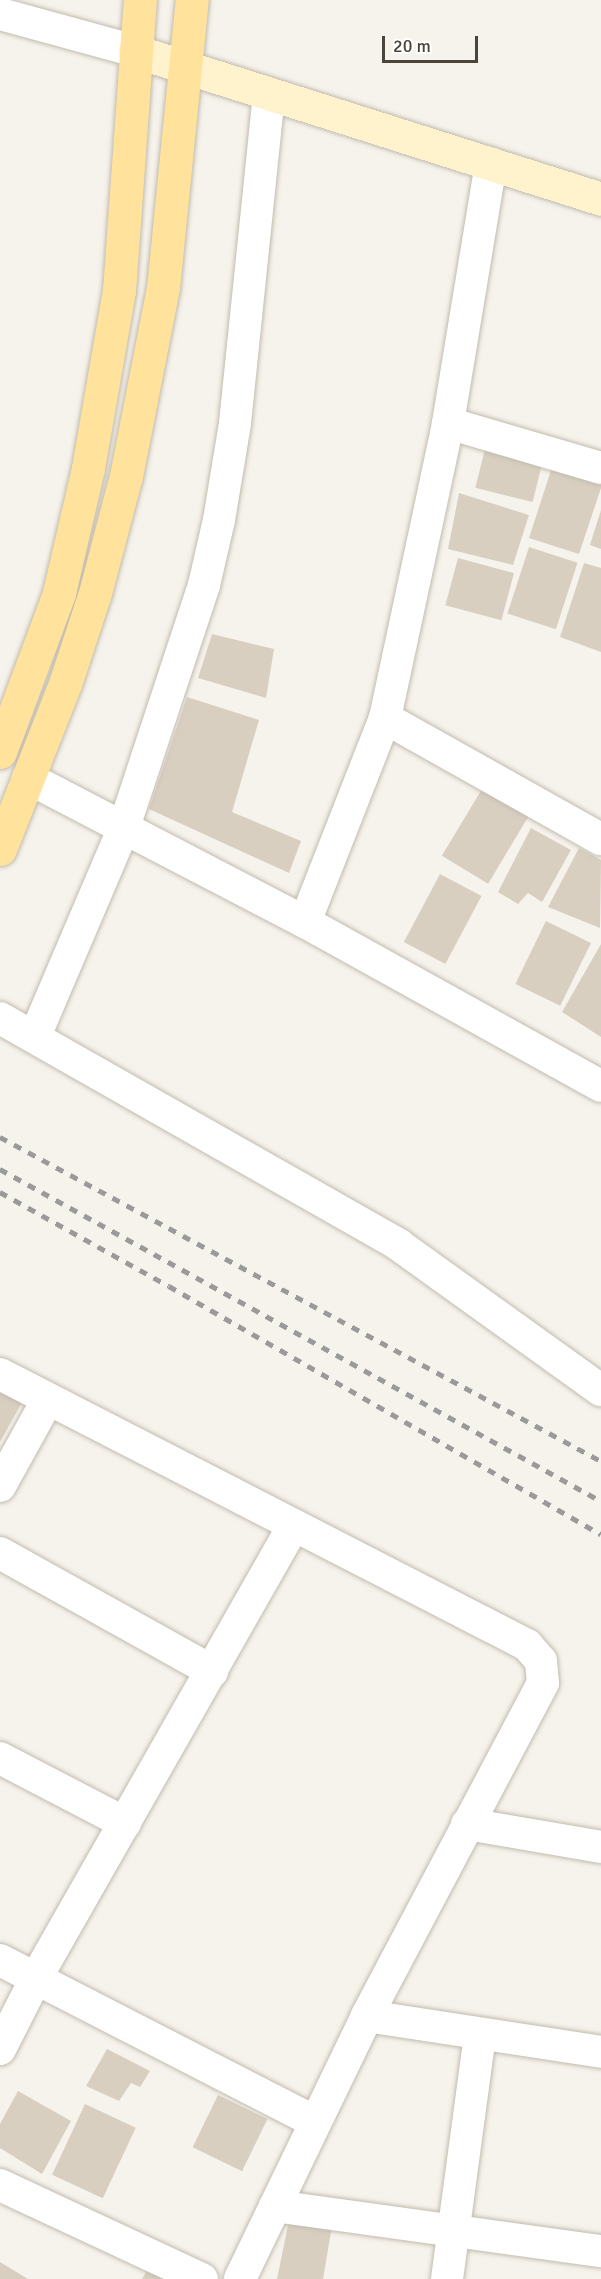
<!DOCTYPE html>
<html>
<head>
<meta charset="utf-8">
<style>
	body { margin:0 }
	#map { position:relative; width:601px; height:2279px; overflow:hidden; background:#f6f3ec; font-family:Signika,sans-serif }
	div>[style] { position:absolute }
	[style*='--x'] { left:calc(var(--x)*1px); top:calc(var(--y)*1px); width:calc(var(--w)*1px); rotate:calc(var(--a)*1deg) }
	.building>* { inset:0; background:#d8cfc1; transform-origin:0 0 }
	.roads { filter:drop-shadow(0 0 2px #c2bbae) drop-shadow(0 0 2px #c2bbae) }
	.street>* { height:32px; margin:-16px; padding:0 16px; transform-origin:16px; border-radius:16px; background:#fff }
	.secondary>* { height:33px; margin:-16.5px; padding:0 16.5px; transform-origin:16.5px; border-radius:16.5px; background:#fff3cd }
	.primary>* { height:33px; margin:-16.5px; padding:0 16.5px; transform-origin:16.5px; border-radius:16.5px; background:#ffe39c }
	.rail>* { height:4.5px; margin-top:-2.25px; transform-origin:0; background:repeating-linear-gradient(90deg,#9a9a9a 0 8px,transparent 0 16px) }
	span { translate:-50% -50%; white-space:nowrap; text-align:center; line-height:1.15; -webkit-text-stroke:4.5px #fff; paint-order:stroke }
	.scale { position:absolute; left:382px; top:36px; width:96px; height:27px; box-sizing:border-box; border:3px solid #4b4439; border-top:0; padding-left:8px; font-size:18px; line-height:21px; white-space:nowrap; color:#4b4439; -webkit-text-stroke:4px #fff; paint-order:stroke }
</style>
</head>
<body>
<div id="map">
	<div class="building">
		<div style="left:485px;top:449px;width:59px;height:40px;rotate:14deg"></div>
		<div style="clip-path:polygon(553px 464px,601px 478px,601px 488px,579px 554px,529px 538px)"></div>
		<div style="clip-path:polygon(459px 493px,529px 515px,513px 565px,448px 549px)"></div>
		<div style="clip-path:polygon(601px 510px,601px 549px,590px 545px)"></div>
		<div style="left:529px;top:547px;width:51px;height:70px;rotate:18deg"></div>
		<div style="left:458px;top:558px;width:58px;height:49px;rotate:15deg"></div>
		<div style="clip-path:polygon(584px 563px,601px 568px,601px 652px,560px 637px)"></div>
		<div style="clip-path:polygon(212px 634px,274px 649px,266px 698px,198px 678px)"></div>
		<div style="clip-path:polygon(187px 697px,259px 720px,232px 812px,301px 841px,289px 873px,149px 809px)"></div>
		<div style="left:482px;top:789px;width:54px;height:78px;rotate:31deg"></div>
		<div style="clip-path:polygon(531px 828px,571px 850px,542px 902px,528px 893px,518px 904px,498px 892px)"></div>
		<div style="clip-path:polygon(579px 848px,601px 860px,600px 928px,548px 907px)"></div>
		<div style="left:440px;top:874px;width:47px;height:77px;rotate:28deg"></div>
		<div style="left:546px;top:921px;width:50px;height:70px;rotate:26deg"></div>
		<div style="clip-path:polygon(601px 944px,601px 1037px,562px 1012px)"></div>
		<div style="clip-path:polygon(0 1385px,25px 1397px,0 1442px)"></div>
		<div style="clip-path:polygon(107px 2049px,150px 2071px,140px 2087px,131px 2083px,119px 2101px,86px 2086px)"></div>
		<div style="clip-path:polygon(18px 2091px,71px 2121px,42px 2174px,0 2148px,0 2124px)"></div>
		<div style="left:218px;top:2095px;width:55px;height:58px;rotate:26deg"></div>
		<div style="left:85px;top:2104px;width:56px;height:78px;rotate:25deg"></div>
		<div style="clip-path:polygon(289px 2220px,332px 2226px,323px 2279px,277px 2279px)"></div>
		<div style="clip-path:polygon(0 2262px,28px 2279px,0 2279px)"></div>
		<div style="clip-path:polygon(152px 2262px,184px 2279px,142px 2279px)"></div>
	</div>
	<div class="roads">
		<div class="street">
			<div style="--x:0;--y:14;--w:140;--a:15.3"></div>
			<div style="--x:448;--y:423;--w:159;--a:16.4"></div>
			<div style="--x:385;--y:718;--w:302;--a:-77.9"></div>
			<div style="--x:448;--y:423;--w:263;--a:-80.6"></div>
			<div style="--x:28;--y:778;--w:312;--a:27.5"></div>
			<div style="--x:305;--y:922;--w:219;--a:-68.6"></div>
			<div style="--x:385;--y:718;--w:248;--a:29.3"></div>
			<div style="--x:305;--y:922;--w:338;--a:29"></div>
			<div style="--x:0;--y:1018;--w:459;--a:29.6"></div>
			<div style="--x:399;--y:1245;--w:249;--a:35.7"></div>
			<div style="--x:35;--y:1036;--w:227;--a:-66.9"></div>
			<div style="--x:124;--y:827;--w:255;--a:-71.7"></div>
			<div style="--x:204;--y:585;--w:67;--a:-77"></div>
			<div style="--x:219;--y:520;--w:98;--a:-80.6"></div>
			<div style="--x:235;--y:423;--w:331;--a:-84.1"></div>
			<div style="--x:0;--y:1374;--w:593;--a:27.21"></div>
			<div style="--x:527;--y:1645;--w:21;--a:49"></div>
			<div style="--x:541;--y:1661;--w:22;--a:85"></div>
			<div style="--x:543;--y:1683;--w:377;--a:117.9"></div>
			<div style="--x:367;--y:2016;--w:292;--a:115.8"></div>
			<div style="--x:0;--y:1486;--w:99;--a:-61.1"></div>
			<div style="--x:0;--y:1553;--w:243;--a:29.1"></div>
			<div style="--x:0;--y:1758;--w:141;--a:27.5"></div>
			<div style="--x:467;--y:1824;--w:136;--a:9.7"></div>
			<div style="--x:0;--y:1960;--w:354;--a:27.2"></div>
			<div style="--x:367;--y:2016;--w:237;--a:8.7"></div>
			<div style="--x:0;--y:2049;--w:80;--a:-63.1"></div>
			<div style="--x:36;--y:1978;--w:521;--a:-60.34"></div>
			<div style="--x:0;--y:2185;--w:223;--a:25"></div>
			<div style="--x:275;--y:2206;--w:329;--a:7.9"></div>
			<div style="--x:447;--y:2279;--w:247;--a:-82.3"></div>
		</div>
		<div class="secondary">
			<div style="--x:135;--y:51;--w:489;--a:17.6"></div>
		</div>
		<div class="primary">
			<div style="--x:0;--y:752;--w:170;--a:-69.6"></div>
			<div style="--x:59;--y:593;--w:128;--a:-76.9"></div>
			<div style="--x:88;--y:468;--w:180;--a:-80.1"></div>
			<div style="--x:119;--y:291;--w:292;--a:-85.9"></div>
			<div style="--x:0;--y:849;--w:177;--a:-68.5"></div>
			<div style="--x:65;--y:684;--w:96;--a:-71.8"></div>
			<div style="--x:95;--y:593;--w:121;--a:-75.2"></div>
			<div style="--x:126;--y:476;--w:192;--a:-78.9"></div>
			<div style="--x:163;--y:288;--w:289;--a:-84.3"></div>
		</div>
	</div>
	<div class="rail">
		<div style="--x:0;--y:1137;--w:683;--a:28.33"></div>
		<div style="--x:0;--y:1169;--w:687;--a:28.92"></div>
		<div style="--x:0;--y:1192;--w:193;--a:29.1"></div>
		<div style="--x:169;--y:1286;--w:498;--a:29.9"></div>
	</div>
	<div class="scale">20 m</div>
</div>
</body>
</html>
